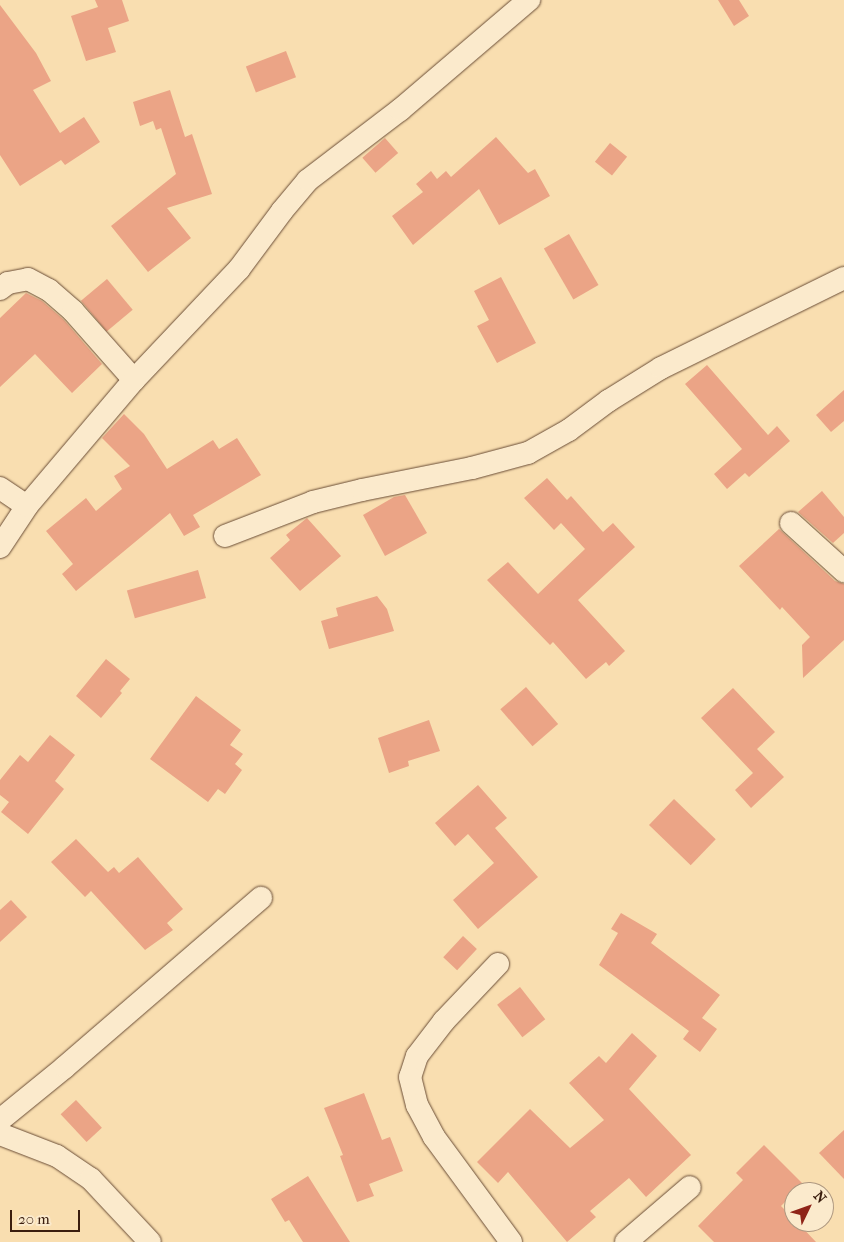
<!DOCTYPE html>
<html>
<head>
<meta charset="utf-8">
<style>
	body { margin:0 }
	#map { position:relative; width:844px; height:1242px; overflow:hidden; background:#f9deb0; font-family:"IM FELL French Canon",serif }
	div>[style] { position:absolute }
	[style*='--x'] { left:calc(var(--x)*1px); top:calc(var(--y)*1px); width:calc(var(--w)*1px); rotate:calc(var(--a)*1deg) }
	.building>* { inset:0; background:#eba486; transform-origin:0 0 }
	.roads { filter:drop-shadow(0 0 1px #6a4d36) drop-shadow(0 0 1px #6a4d36) }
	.minor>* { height:22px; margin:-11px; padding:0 11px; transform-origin:11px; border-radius:11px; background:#fbeacc }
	span { translate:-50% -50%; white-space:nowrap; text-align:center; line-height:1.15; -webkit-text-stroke:4.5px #fbeacc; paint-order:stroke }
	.north { position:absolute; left:784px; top:1182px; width:50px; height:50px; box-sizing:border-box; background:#fbeacc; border:1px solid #ae9880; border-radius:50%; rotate:48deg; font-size:14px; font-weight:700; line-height:20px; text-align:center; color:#3a1d0e }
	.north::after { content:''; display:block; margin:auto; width:18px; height:22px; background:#8f2418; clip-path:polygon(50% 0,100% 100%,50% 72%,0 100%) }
	.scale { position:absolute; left:10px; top:1210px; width:70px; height:22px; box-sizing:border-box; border:2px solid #3a1d0e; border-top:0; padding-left:6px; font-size:15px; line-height:18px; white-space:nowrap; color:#3a1d0e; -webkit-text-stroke:4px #fbeacc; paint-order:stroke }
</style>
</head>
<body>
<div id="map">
	<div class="building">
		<div style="clip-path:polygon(95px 0,122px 0,129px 21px,108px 28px,116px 52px,86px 61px,71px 16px,98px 7px)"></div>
		<div style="clip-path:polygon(718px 0,739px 0,749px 16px,734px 26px)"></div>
		<div style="clip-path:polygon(0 5px,36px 53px,51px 81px,33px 90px,60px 133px,84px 117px,100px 142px,65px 165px,61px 160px,20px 186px,0 155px)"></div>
		<div style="left:286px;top:51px;width:28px;height:43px;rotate:69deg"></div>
		<div style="clip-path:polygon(170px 90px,185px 137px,192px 134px,212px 194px,167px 208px,191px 238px,148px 272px,111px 226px,176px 174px,161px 128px,156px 130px,153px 121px,140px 126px,133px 102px)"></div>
		<div style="clip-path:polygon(496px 137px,528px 173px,535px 169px,550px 196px,499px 225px,479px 189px,413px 245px,392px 216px,423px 192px,416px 184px,431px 171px,437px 179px,446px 171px,451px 177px)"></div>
		<div style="left:385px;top:138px;width:20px;height:30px;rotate:49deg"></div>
		<div style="left:610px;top:143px;width:22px;height:24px;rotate:39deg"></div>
		<div style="left:569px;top:234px;width:59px;height:29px;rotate:60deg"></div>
		<div style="clip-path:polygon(501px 277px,536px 343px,497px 363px,477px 326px,489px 320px,474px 291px)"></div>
		<div style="left:107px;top:279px;width:40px;height:34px;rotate:50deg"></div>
		<div style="clip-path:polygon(26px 293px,42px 301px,64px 320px,102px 364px,72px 393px,35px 354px,0 387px,0 318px)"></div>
		<div style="clip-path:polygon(707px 365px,768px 435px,777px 426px,790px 441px,749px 477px,745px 473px,727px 489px,714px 474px,742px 449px,685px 384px)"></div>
		<div style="clip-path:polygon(844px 390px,844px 421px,831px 432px,816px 415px)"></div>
		<div style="clip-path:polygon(124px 414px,144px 434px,167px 469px,213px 440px,219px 449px,237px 438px,261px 475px,193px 515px,200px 527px,184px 536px,170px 513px,76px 591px,62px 574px,73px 564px,46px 531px,86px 498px,96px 511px,122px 489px,114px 476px,130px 466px,102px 438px)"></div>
		<div style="clip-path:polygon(547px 478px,567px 500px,571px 496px,603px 532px,613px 523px,635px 547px,578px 600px,625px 651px,609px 666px,606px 662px,586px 679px,553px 642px,550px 645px,487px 580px,508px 562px,538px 594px,585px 549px,561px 523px,554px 530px,524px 498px)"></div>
		<div style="clip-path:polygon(822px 491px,844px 517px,844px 533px,833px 543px,798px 512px)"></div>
		<div style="clip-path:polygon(405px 495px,427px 533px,385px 556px,363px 515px,394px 497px)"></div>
		<div style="clip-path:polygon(307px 518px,341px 556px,300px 591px,270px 558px,290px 540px,286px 535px)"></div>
		<div style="clip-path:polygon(779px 529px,835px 581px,844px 584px,844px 640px,803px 678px,802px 645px,810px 637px,782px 607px,780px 610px,739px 566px)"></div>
		<div style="left:198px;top:570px;width:29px;height:74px;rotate:74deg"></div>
		<div style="clip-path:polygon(377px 596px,387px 609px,394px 631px,329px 649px,321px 621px,338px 616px,336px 608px)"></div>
		<div style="clip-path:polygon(106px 659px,130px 679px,120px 691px,122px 693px,101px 718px,76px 696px)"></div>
		<div style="left:526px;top:687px;width:49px;height:34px;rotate:49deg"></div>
		<div style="clip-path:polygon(733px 688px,775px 732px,757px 749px,784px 777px,751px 808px,735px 790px,753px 773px,701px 718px)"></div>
		<div style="clip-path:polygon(196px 696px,241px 730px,230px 745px,243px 754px,235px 764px,242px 770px,225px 794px,218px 789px,208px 802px,150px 759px)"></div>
		<div style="clip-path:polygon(429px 720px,440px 751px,408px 761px,409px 766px,389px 773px,378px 738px)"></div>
		<div style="clip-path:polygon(50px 735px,75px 755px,55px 781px,64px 789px,28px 834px,1px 812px,9px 802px,0 795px,0 780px,20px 755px,28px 762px)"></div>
		<div style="clip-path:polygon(478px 785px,507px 818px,495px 828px,538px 877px,478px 929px,453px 900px,494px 863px,468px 834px,455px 846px,435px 823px)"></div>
		<div style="left:674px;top:799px;width:58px;height:36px;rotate:44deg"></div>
		<div style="clip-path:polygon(76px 839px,108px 872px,114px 867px,119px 873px,138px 857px,183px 909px,167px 923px,173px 930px,145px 950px,91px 891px,85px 897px,51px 862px)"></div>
		<div style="clip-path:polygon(11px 900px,27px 917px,0 942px,0 910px)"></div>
		<div style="clip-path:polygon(621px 913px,657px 934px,651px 943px,720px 995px,702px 1018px,717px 1029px,700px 1052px,683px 1039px,689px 1031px,599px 965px,618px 933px,611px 929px)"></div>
		<div style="left:463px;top:936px;width:19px;height:29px;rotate:43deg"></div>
		<div style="left:520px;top:987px;width:41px;height:29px;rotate:52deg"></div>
		<div style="clip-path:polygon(632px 1033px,657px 1056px,629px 1089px,691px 1155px,646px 1197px,629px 1178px,590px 1211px,596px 1217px,567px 1242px,508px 1172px,498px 1183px,477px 1162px,530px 1109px,570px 1148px,604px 1120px,569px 1083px,599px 1056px,606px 1063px)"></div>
		<div style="clip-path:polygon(364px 1093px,382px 1140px,390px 1137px,403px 1171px,369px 1184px,374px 1196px,357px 1202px,340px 1156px,343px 1155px,324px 1108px)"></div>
		<div style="left:76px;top:1100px;width:38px;height:21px;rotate:47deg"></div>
		<div style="clip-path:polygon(844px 1130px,844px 1179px,819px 1153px)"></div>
		<div style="clip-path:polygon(764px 1145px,803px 1184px,781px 1206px,794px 1219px,794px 1222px,797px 1222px,816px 1242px,714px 1242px,698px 1226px,743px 1180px,736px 1173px)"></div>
		<div style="clip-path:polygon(308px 1176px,325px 1203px,350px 1242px,303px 1242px,289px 1220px,285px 1222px,271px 1199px)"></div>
	</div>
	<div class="roads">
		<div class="minor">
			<div style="--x:0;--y:289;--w:10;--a:-37"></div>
			<div style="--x:8;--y:283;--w:20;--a:-11"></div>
			<div style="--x:28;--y:279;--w:24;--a:28"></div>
			<div style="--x:49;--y:290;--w:32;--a:41"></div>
			<div style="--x:73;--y:311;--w:92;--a:48.5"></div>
			<div style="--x:0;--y:488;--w:32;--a:34"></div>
			<div style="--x:791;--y:523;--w:72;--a:42.2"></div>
			<div style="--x:225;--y:536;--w:94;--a:-21.1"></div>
			<div style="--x:313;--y:502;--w:50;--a:-13.8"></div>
			<div style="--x:362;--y:490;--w:112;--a:-11.3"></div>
			<div style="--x:472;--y:468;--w:58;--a:-15"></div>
			<div style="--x:528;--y:453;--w:47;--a:-29.3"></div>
			<div style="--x:569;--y:430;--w:49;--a:-36.6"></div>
			<div style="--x:608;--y:401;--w:62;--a:-31.9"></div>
			<div style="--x:661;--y:368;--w:204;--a:-26.2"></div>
			<div style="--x:0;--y:547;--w:49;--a:-56.6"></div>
			<div style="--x:27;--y:506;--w:165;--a:-49.7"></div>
			<div style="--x:134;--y:380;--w:153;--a:-46.6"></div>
			<div style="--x:239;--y:269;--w:72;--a:-53.4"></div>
			<div style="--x:282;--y:211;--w:40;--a:-50"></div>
			<div style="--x:308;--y:180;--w:116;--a:-37.3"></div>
			<div style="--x:400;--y:110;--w:170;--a:-40.5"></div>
			<div style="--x:498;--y:964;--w:79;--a:133.5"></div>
			<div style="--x:444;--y:1021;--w:44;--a:127.6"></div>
			<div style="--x:417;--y:1056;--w:22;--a:108"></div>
			<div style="--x:410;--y:1077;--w:29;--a:76"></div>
			<div style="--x:417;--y:1105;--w:36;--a:62"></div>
			<div style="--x:434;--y:1137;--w:130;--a:53.7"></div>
			<div style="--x:0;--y:1120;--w:84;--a:-39.2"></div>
			<div style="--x:65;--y:1067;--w:259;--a:-40.8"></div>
			<div style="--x:0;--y:1134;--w:61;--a:21.1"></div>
			<div style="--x:57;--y:1156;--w:41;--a:34.1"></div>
			<div style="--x:91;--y:1179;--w:86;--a:46.9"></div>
			<div style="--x:626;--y:1242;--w:84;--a:-40.7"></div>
		</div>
	</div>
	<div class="north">N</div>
	<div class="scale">20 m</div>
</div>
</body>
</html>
